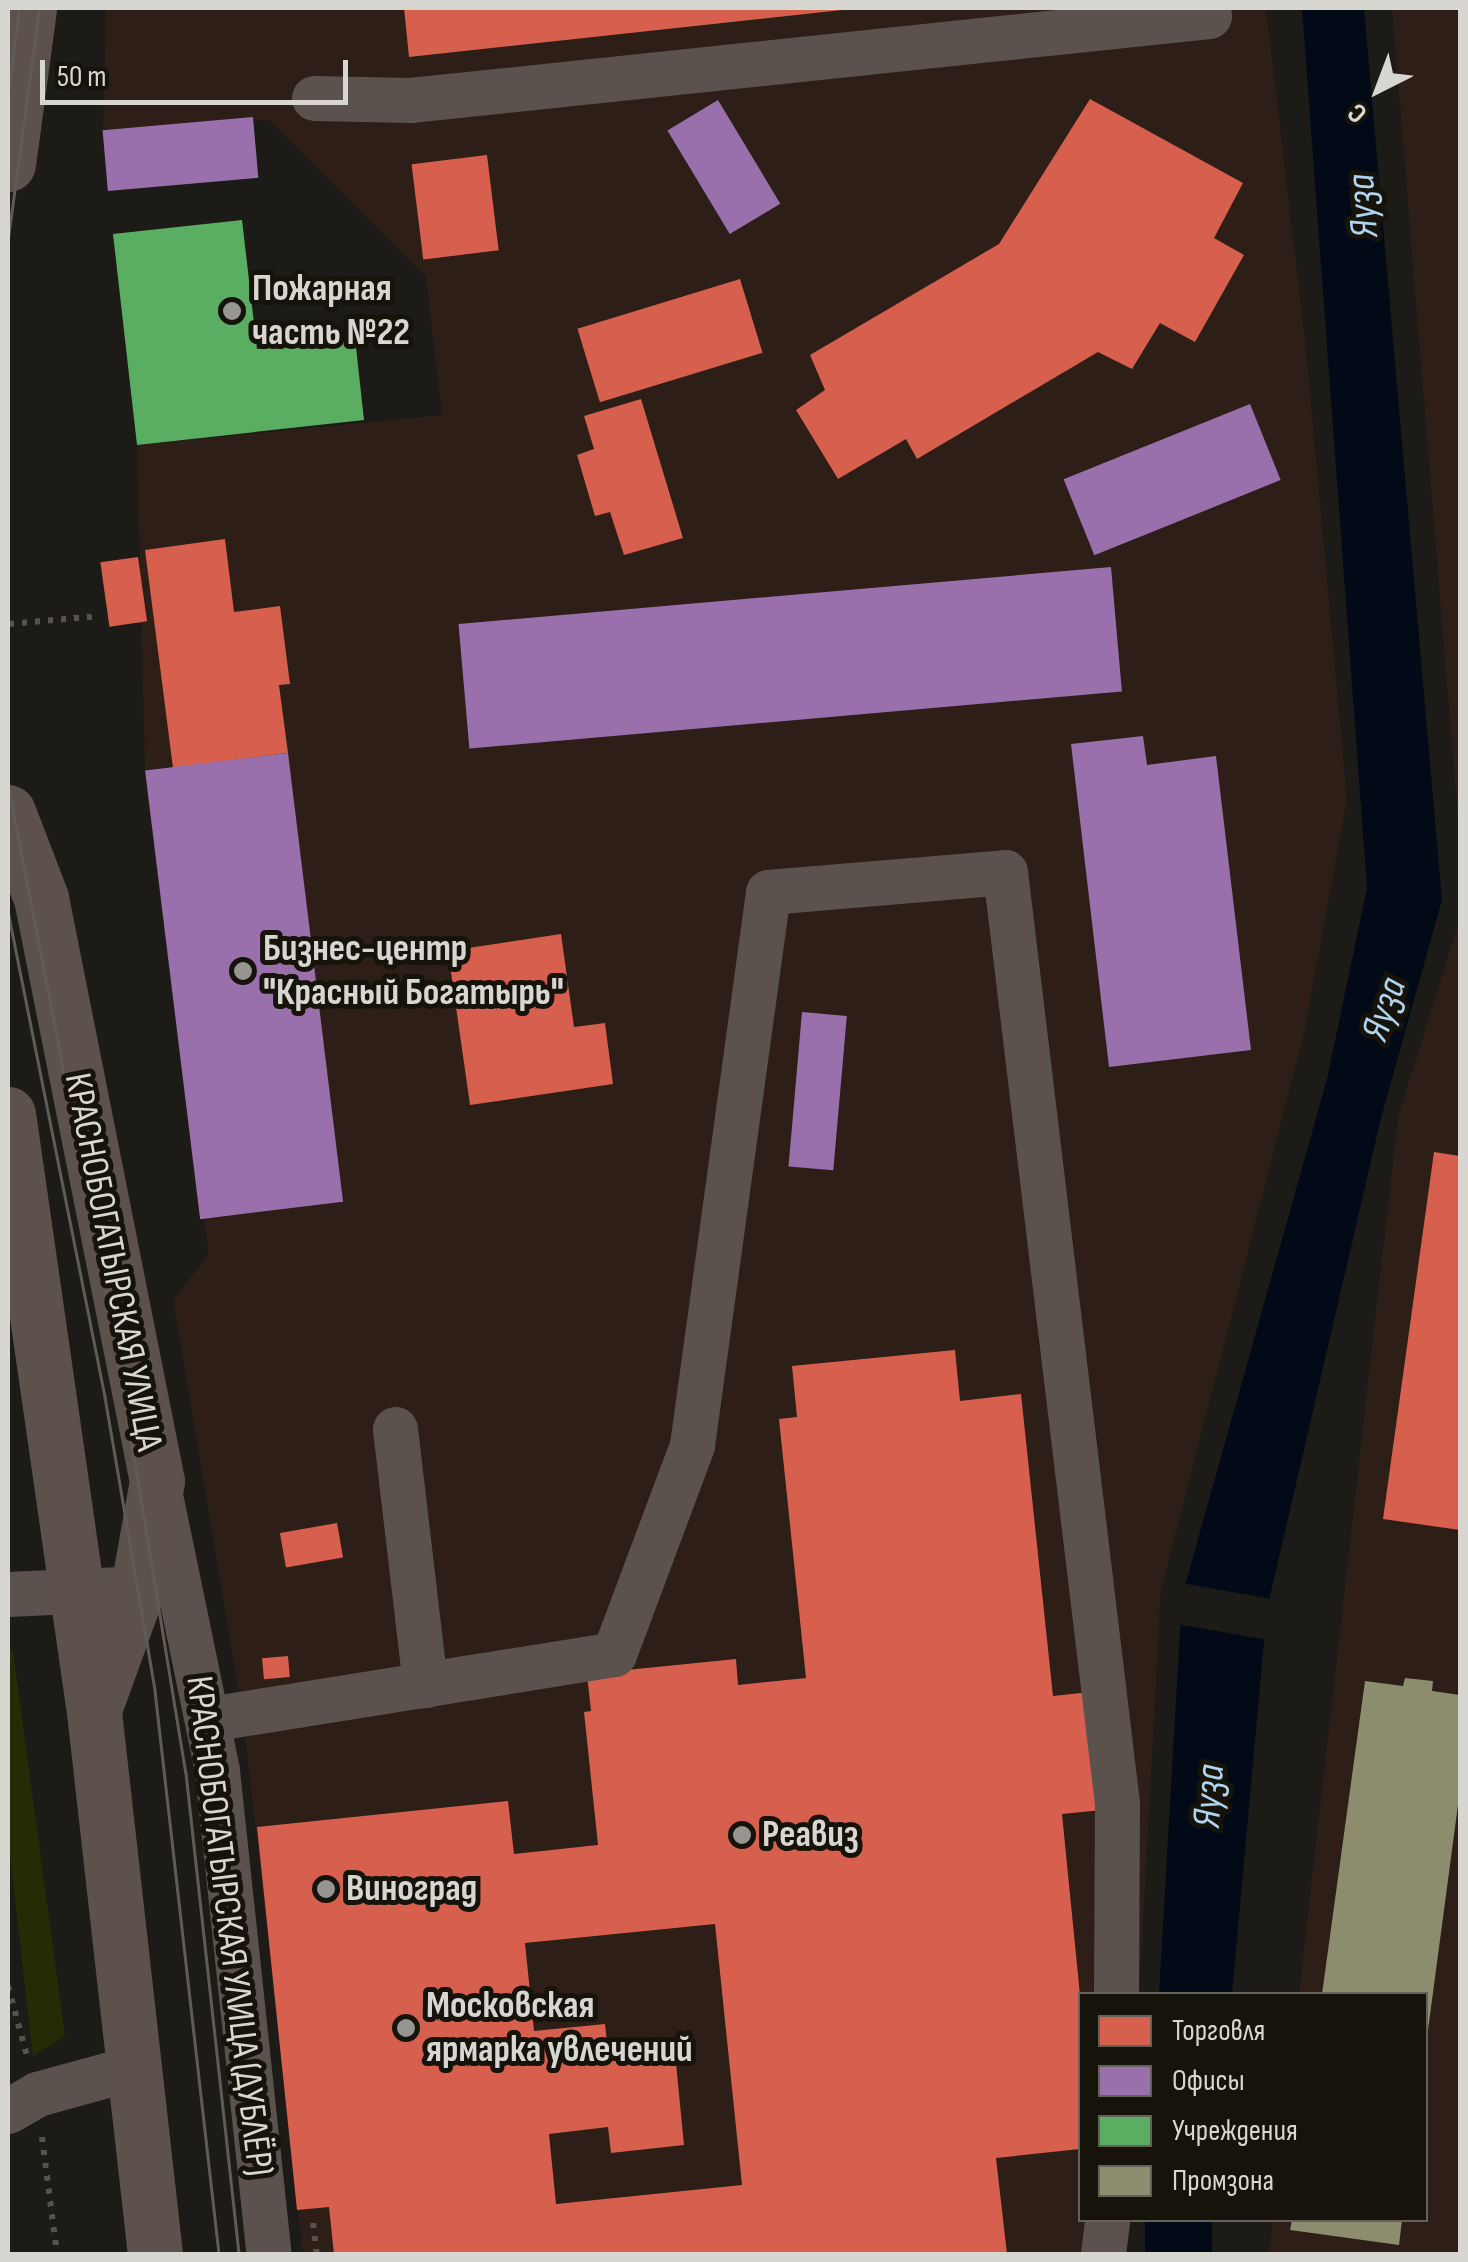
<!DOCTYPE html>
<html>
<head>
<meta charset="utf-8">
<style>
	body { margin:0 }
	#map { position:relative; width:1468px; height:2262px; overflow:hidden; background:#1c1b17; font-family:"Sofia Sans Condensed",sans-serif }
	div>[style] { position:absolute }
	[style*='--x'] { left:calc(var(--x)*1px); top:calc(var(--y)*1px); width:calc(var(--w)*1px); rotate:calc(var(--a)*1deg) }
	.commercial>* { inset:0; background:#2d1e17 }
	.green>* { inset:0; background:#252b04 }
	.water>* { inset:0; background:#030a17; transform-origin:0 0 }
	.pier>* { inset:0; background:#1c1b17; transform-origin:0 0 }
	.shops>* { inset:0; background:#d6604d; transform-origin:0 0 }
	.offices>* { inset:0; background:#9970ab; transform-origin:0 0 }
	.public>* { inset:0; background:#5aae61 }
	.industry>* { inset:0; background:#8c8c6e }
	.path>* { height:6px; margin-top:-3px; transform-origin:0; background:repeating-linear-gradient(90deg,#58524d 0 5px,transparent 0 13px) }
	.minor>* { height:45px; margin:-22.5px; padding:0 22.5px; transform-origin:22.5px; border-radius:22.5px; background:#5b524d }
	.major>* { height:55px; margin:-27.5px; padding:0 27.5px; transform-origin:27.5px; border-radius:27.5px; background:#5d524b }
	.tram>* { height:2.5px; margin:-1.25px; padding:0 1.25px; transform-origin:1.25px; border-radius:1.25px; background:#605b56 }
	.dots>* { width:28px; height:28px; translate:-50% -50%; box-sizing:border-box; border:5px solid #16130b; border-radius:50% }
	span { translate:-50% -50%; white-space:nowrap; text-align:center; line-height:1.15; -webkit-text-stroke:10px #16130b; paint-order:stroke }
	.poi-label { font-size:38px; color:#d8d6d1; font-weight:700 }
	.left { translate:0 -50%; text-align:left }
	.street-label { font-size:38px; color:#d8d6d1 }
	.water-label { font-size:40px; color:#b0d4f0; font-style:italic }
	.frame { position:absolute; inset:0; border:10px solid #d8d6d1; pointer-events:none }
	.legend { position:absolute; left:1078px; top:1992px; width:350px; height:230px; box-sizing:border-box; background:#16130b; border:2px solid #64615a; margin:0; padding:12px 18px; list-style:none; font-size:30px; color:#d8d6d1 }
	.legend li { display:flex; align-items:center; gap:20px; height:50px }
	.legend b { width:50px; border:2px solid #64615a }
	.north { position:absolute; left:1328px; top:40px; width:100px; height:100px; -webkit-text-stroke:8px #16130b; paint-order:stroke; rotate:222deg; font-size:28px; font-weight:700; line-height:40px; text-align:center; color:#d8d6d1 }
	.north::after { content:''; display:block; margin:auto; width:35px; height:45px; background:#d8d6d1; clip-path:polygon(50% 0,100% 100%,50% 72%,0 100%) }
	.scale { position:absolute; left:40px; top:60px; width:308px; height:45px; box-sizing:border-box; border:5px solid #d8d6d1; border-top:0; padding-left:12px; font-size:30px; line-height:35px; white-space:nowrap; color:#d8d6d1; -webkit-text-stroke:8px #16130b; paint-order:stroke }
</style>
</head>
<body>
<div id="map">
	<div class="commercial">
		<div style="clip-path:polygon(106px 8px,1266px 8px,1306px 349px,1347px 800px,1304px 1033px,1161px 1591px,1139px 1994px,1080px 1994px,1080px 2220px,1127px 2220px,1125px 2254px,303px 2254px,243px 1715px,173px 1300px,209px 1254px,145px 772px,137px 445px,442px 415px,426px 276px,268px 119px,103px 130px)"></div>
		<div style="clip-path:polygon(1392px 8px,1460px 8px,1460px 844px)"></div>
		<div style="clip-path:polygon(1460px 918px,1460px 2254px,1269px 2254px,1273px 2220px,1426px 2220px,1426px 1994px,1299px 1994px,1398px 1117px)"></div>
	</div>
	<div class="green">
		<div style="clip-path:polygon(8px 1650px,13px 1651px,65px 2036px,33px 2056px,8px 1838px)"></div>
	</div>
	<div class="water">
		<div style="clip-path:polygon(1302px 8px,1364px 8px,1442px 900px,1381px 1118px,1267px 1609px,1232px 1994px,1159px 1994px,1182px 1596px,1327px 1079px,1367px 888px)"></div>
		<div style="left:1145px;top:2220px;width:67px;height:34px"></div>
	</div>
	<div class="pier">
		<div style="left:1181px;top:1583px;width:96px;height:41px;rotate:10deg"></div>
	</div>
	<div class="shops">
		<div style="clip-path:polygon(404px 8px,842px 8px,842px 10px,409px 57px)"></div>
		<div style="clip-path:polygon(1090px 99px,1243px 183px,1214px 238px,1244px 255px,1195px 342px,1160px 323px,1132px 369px,1098px 352px,917px 459px,906px 439px,838px 479px,796px 410px,825px 390px,810px 355px,999px 244px)"></div>
		<div style="left:487px;top:155px;width:96px;height:76px;rotate:83deg"></div>
		<div style="left:740px;top:279px;width:77px;height:170px;rotate:73deg"></div>
		<div style="clip-path:polygon(641px 399px,683px 538px,624px 555px,610px 512px,595px 516px,577px 455px,594px 449px,584px 416px)"></div>
		<div style="clip-path:polygon(225px 539px,234px 612px,280px 606px,290px 684px,279px 685px,288px 753px,173px 768px,145px 550px)"></div>
		<div style="left:138px;top:557px;width:65px;height:38px;rotate:82deg"></div>
		<div style="clip-path:polygon(561px 934px,574px 1027px,605px 1023px,613px 1084px,470px 1105px,448px 951px)"></div>
		<div style="clip-path:polygon(1434px 1152px,1460px 1156px,1460px 1530px,1383px 1519px)"></div>
		<div style="clip-path:polygon(evenodd,955px 1350px,960px 1401px,1021px 1394px,1053px 1696px,1090px 1692px,1102px 1810px,1062px 1814px,1080px 1995px,1080px 2149px,996px 2158px,1007px 2254px,334px 2254px,329px 2207px,297px 2210px,257px 1827px,508px 1801px,514px 1854px,598px 1845px,584px 1712px,591px 1711px,587px 1674px,736px 1659px,738px 1685px,806px 1678px,779px 1419px,797px 1417px,792px 1366px,955px 1350px,715px 1924px,742px 2185px,556px 2204px,549px 2134px,608px 2127px,611px 2153px,684px 2145px,675px 2053px,609px 2060px,605px 2024px,534px 2031px,525px 1943px,715px 1924px)"></div>
		<div style="left:337px;top:1523px;width:35px;height:58px;rotate:80deg"></div>
		<div style="left:288px;top:1656px;width:21px;height:26px;rotate:85deg"></div>
	</div>
	<div class="offices">
		<div style="left:718px;top:100px;width:121px;height:59px;rotate:59deg"></div>
		<div style="left:253px;top:117px;width:61px;height:151px;rotate:85deg"></div>
		<div style="left:1250px;top:404px;width:82px;height:201px;rotate:68deg"></div>
		<div style="left:1111px;top:567px;width:125px;height:655px;rotate:85deg"></div>
		<div style="clip-path:polygon(1143px 736px,1147px 765px,1216px 756px,1251px 1050px,1109px 1067px,1071px 744px)"></div>
		<div style="left:288px;top:753px;width:452px;height:144px;rotate:83deg"></div>
		<div style="left:802px;top:1012px;width:45px;height:155px;rotate:5deg"></div>
	</div>
	<div class="public">
		<div style="clip-path:polygon(242px 220px,257px 349px,355px 338px,364px 420px,137px 445px,113px 234px)"></div>
	</div>
	<div class="industry">
		<div style="clip-path:polygon(1405px 1678px,1433px 1681px,1432px 1691px,1460px 1695px,1460px 1790px,1428px 2030px,1426px 1994px,1322px 1994px,1365px 1681px,1403px 1686px)"></div>
		<div style="clip-path:polygon(1292px 2220px,1402px 2220px,1399px 2245px,1290px 2230px)"></div>
	</div>
	<div class="path">
		<div style="--x:9;--y:624;--w:90;--a:-5.1"></div>
		<div style="--x:8;--y:1986;--w:73;--a:74.8"></div>
		<div style="--x:42;--y:2137;--w:118;--a:82.7"></div>
		<div style="--x:313;--y:2223;--w:31;--a:83"></div>
	</div>
	<div class="minor">
		<div style="--x:314;--y:98;--w:96;--a:1.2"></div>
		<div style="--x:410;--y:100;--w:803;--a:-6"></div>
		<div style="--x:1209;--y:16;--w:8;--a:-97"></div>
		<div style="--x:395;--y:1429;--w:258;--a:83.3"></div>
		<div style="--x:160;--y:1495;--w:282;--a:78.3"></div>
		<div style="--x:217;--y:1771;--w:486;--a:83.9"></div>
		<div style="--x:8;--y:1594;--w:130;--a:-2.6"></div>
		<div style="--x:209;--y:1719;--w:410;--a:-9.1"></div>
		<div style="--x:614;--y:1654;--w:223;--a:-69.5"></div>
		<div style="--x:692;--y:1445;--w:558;--a:-82.17"></div>
		<div style="--x:768;--y:892;--w:238;--a:-4.8"></div>
		<div style="--x:1005;--y:872;--w:938;--a:83.14"></div>
		<div style="--x:1117;--y:1803;--w:191;--a:90.3"></div>
		<div style="--x:8;--y:2111;--w:34;--a:-30"></div>
		<div style="--x:37;--y:2094;--w:98;--a:-15.3"></div>
		<div style="--x:1103;--y:2254;--w:34;--a:-83"></div>
	</div>
	<div class="major">
		<div style="--x:8;--y:164;--w:157;--a:-82.3"></div>
		<div style="--x:8;--y:812;--w:92;--a:69"></div>
		<div style="--x:41;--y:898;--w:594;--a:78.75"></div>
		<div style="--x:157;--y:1481;--w:109;--a:100.1"></div>
		<div style="--x:138;--y:1588;--w:123;--a:109.9"></div>
		<div style="--x:8;--y:1114;--w:604;--a:81.82"></div>
		<div style="--x:94;--y:1712;--w:545;--a:83.58"></div>
	</div>
	<div class="tram">
		<div style="--x:8;--y:93;--w:86;--a:-82.6"></div>
		<div style="--x:8;--y:238;--w:232;--a:-82.3"></div>
		<div style="--x:8;--y:784;--w:536;--a:79.03"></div>
		<div style="--x:110;--y:1310;--w:469;--a:80.7"></div>
		<div style="--x:186;--y:1773;--w:484;--a:83.7"></div>
		<div style="--x:8;--y:911;--w:496;--a:78.7"></div>
		<div style="--x:105;--y:1397;--w:298;--a:80.3"></div>
		<div style="--x:155;--y:1691;--w:567;--a:83.51"></div>
	</div>
	<div class="dots">
		<div style="left:232px;top:311px;background:#969590"></div>
		<div style="left:243px;top:971px;background:#969590"></div>
		<div style="left:742px;top:1835px;background:#969590"></div>
		<div style="left:326px;top:1889px;background:#969590"></div>
		<div style="left:406px;top:2028px;background:#969590"></div>
	</div>
	<div class="poi-label">
		<span class="left" style="left:252px;top:311px">Пожарная<br>часть №22</span>
		<span class="left" style="left:263px;top:971px">Бизнес-центр<br>"Красный Богатырь"</span>
		<span class="left" style="left:762px;top:1835px">Реавиз</span>
		<span class="left" style="left:346px;top:1889px">Виноград</span>
		<span class="left" style="left:426px;top:2028px">Московская<br>ярмарка увлечений</span>
	</div>
	<div class="street-label">
		<span style="left:113px;top:1262px;rotate:79deg">КРАСНОБОГАТЫРСКАЯ УЛИЦА</span>
		<span style="left:229px;top:1926px;rotate:83deg">КРАСНОБОГАТЫРСКАЯ УЛИЦА (ДУБЛЁР)</span>
	</div>
	<div class="water-label">
		<span style="left:1363px;top:206px;rotate:-94deg">Яуза</span>
		<span style="left:1384px;top:1009px;rotate:-71deg">Яуза</span>
		<span style="left:1209px;top:1796px;rotate:-86deg">Яуза</span>
	</div>
	<div class="frame"></div>
	<ul class="legend">
	<li><b style="height:28px;background:#d6604d"></b>Торговля</li>
	<li><b style="height:28px;background:#9970ab"></b>Офисы</li>
	<li><b style="height:28px;background:#5aae61"></b>Учреждения</li>
	<li><b style="height:28px;background:#8c8c6e"></b>Промзона</li>
	</ul>
	<div class="north">С</div>
	<div class="scale">50 m</div>
</div>
</body>
</html>
